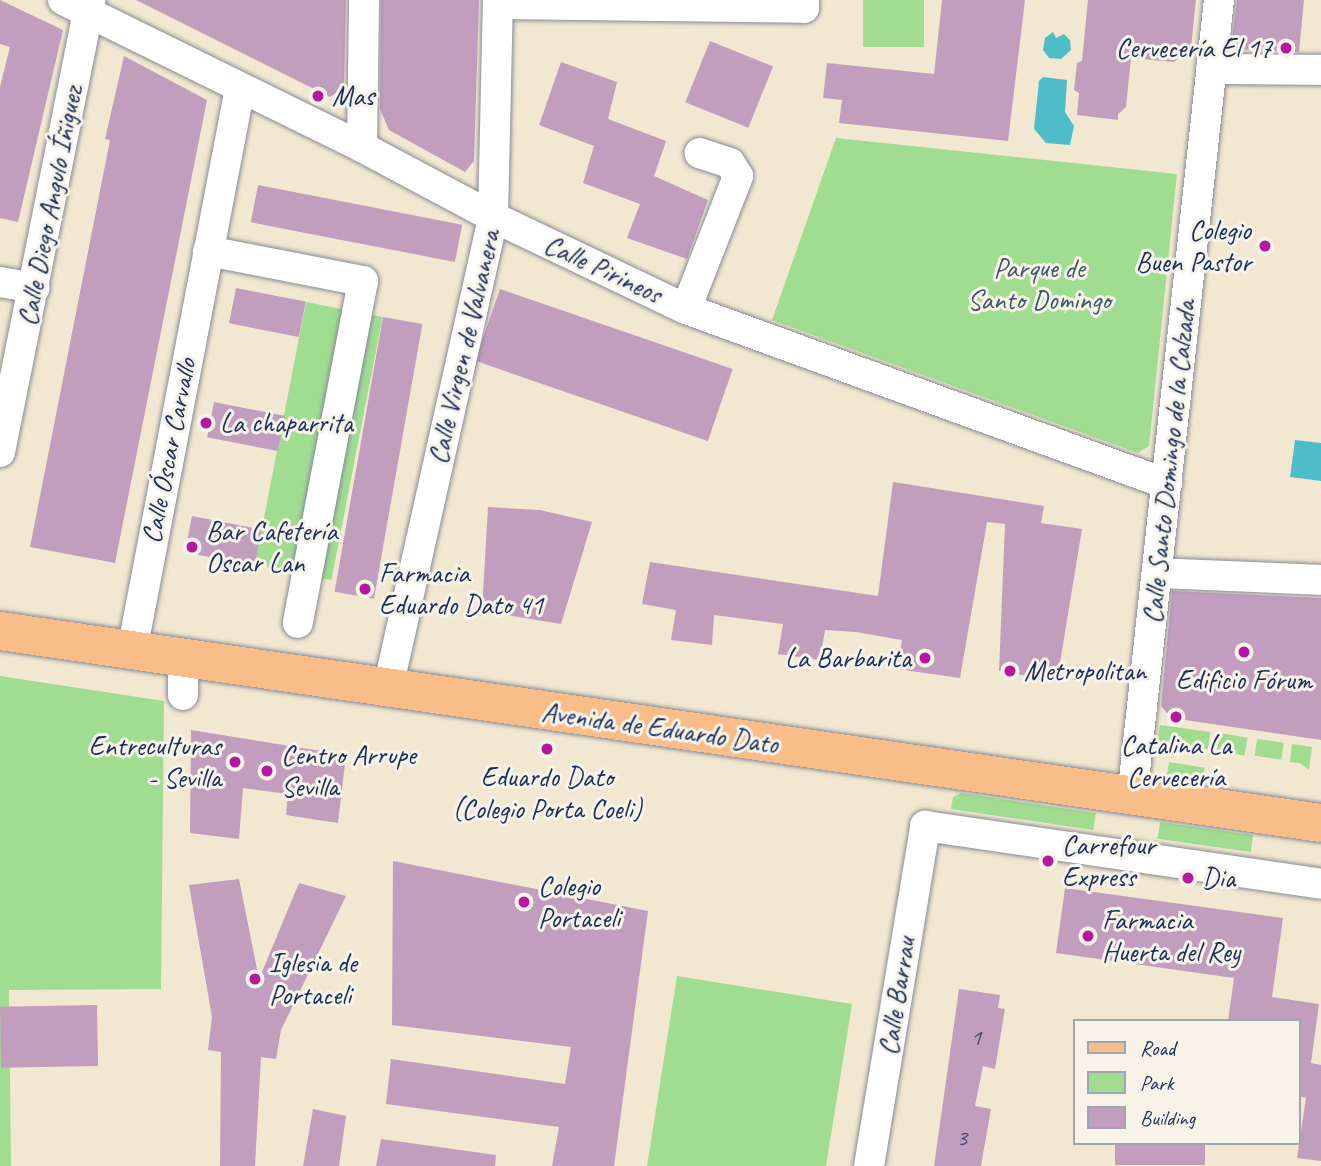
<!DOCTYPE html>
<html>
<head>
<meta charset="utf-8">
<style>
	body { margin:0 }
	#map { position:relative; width:1321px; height:1166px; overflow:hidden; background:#f2e7d0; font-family:Caveat,sans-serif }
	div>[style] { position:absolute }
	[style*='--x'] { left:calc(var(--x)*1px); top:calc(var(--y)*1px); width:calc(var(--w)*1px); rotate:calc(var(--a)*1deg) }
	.green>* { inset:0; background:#a0dd91; transform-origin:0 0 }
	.water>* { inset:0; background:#4fbdc7 }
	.building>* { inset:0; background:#c29ebe; transform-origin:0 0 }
	.roads { filter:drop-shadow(0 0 2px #868b97) drop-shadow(0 0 2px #868b97) }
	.minor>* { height:30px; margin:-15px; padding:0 15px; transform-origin:15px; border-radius:15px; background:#fff }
	.major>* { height:38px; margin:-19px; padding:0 19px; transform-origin:19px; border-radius:19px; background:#f8bd89 }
	.dots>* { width:19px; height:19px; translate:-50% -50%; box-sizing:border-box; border:4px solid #f7f3e8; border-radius:50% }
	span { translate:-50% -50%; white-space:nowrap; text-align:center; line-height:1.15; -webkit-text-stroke:6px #f7f3e8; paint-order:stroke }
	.number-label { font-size:24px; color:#454b76 }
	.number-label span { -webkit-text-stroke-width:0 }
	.poi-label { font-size:28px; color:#1b2f5e }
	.right { translate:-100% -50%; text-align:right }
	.left { translate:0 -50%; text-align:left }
	.street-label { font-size:28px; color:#1b2f5e }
	.park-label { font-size:28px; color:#3c5a6b }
	.legend { position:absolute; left:1073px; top:1019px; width:228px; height:126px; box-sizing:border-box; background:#f7f3e8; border:2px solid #9fa5b1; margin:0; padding:9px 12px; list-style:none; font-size:21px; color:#1b2f5e }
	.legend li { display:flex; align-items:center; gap:14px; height:35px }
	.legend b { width:35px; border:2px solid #9fa5b1 }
</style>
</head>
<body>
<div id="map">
	<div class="green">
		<div style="left:863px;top:0;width:61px;height:47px"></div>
		<div style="clip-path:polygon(836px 138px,1177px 174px,1149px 446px,1138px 453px,772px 320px)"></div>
		<div style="left:306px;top:302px;width:78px;height:268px;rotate:11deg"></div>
		<div style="clip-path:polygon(0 676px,164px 701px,161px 989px,9px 990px,11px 1166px,0 1166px)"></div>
		<div style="left:1160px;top:725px;width:51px;height:17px;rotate:8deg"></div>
		<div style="left:1220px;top:733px;width:28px;height:18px;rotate:10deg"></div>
		<div style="left:1257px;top:739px;width:27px;height:17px;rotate:8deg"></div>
		<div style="clip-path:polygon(1292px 744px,1312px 747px,1309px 770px,1300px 763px,1290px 762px)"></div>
		<div style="left:1169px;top:762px;width:36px;height:16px;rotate:9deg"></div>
		<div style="clip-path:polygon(961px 793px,1096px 813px,1093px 830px,951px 809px,953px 797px)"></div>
		<div style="left:1160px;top:822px;width:94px;height:17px;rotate:8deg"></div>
		<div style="clip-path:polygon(677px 976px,852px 1004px,826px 1166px,647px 1166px)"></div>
	</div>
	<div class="water">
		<div style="clip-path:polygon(1053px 32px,1056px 38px,1064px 34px,1070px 40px,1071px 50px,1061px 59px,1049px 58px,1043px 50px,1045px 38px)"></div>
		<div style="clip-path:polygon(1043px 77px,1067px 80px,1065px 112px,1074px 126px,1070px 145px,1046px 143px,1034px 129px,1039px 81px)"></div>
		<div style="clip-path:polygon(1295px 440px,1321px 443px,1321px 481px,1290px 477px)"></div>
	</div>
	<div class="building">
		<div style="clip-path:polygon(0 0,63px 30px,18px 222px,0 218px,0 87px,10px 47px,0 44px)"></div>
		<div style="clip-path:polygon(136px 0,346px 0,344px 88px,330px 97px)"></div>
		<div style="clip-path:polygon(381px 0,479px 0,474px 161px,465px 172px,389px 130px,380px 109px)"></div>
		<div style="clip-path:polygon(942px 0,1025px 0,1008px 141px,839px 123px,842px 100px,823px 98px,827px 63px,934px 74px)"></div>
		<div style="clip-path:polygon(1088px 0,1196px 0,1190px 57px,1182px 56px,1174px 62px,1131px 58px,1126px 107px,1118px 114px,1118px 120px,1077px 115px,1079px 93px,1074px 90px,1077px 63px,1082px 61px)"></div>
		<div style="clip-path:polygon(1237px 0,1304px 0,1299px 52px,1231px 49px)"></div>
		<div style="left:710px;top:41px;width:68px;height:66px;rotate:22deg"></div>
		<div style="clip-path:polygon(124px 56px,207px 100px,115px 563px,30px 547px,110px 140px,105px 139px)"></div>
		<div style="clip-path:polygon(561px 62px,617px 82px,608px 119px,666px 141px,654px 176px,708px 200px,687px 259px,627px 238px,640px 204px,583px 183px,594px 146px,539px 125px)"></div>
		<div style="left:258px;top:185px;width:208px;height:38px;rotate:11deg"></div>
		<div style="left:236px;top:288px;width:71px;height:36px;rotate:11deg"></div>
		<div style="left:500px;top:289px;width:246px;height:76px;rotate:19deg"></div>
		<div style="left:383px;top:317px;width:40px;height:279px;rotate:10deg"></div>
		<div style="left:214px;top:402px;width:72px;height:36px;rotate:11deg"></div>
		<div style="clip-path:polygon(893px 482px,1044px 506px,1041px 523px,1082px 529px,1057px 681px,999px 671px,1005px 524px,987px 522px,960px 678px,897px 669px,902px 640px,856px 632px,825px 630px,820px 660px,778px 654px,783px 624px,714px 615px,712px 645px,671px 640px,676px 610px,642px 604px,650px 562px,878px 596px)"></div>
		<div style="clip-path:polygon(488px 507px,540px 510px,592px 522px,561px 624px,482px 611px)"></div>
		<div style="left:192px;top:516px;width:71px;height:37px;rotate:11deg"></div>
		<div style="clip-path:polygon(1172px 591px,1321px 598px,1321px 740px,1171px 718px,1161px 706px)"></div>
		<div style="clip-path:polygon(191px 730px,346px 755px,338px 823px,286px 815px,288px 794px,243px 788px,239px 839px,190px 833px)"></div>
		<div style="clip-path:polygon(393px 861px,648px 911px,614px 1166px,552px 1166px,559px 1127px,386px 1104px,391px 1059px,565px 1084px,571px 1047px,392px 1025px)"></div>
		<div style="clip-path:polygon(239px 879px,259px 979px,299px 883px,346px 896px,281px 1030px,276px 1059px,261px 1057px,255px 1166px,220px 1166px,221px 1052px,208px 1050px,212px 1017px,189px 885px)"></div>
		<div style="clip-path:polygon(1065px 888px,1283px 918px,1272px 997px,1319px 1004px,1311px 1063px,1321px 1065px,1321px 1161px,1297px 1158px,1306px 1098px,1298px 1096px,1298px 1021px,1228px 1021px,1234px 978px,1056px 953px)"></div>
		<div style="clip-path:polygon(959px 989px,1000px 995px,998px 1008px,1005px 1009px,995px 1069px,983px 1066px,975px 1106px,991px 1109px,981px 1166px,934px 1166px)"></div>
		<div style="left:97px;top:1005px;width:61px;height:97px;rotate:89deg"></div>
		<div style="clip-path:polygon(313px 1109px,346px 1116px,339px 1166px,303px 1166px)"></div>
		<div style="clip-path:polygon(381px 1139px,496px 1155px,495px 1166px,376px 1166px)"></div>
		<div style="left:1115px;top:1143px;width:90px;height:22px"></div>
	</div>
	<div class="roads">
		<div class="minor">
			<div style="--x:63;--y:0;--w:333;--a:26.2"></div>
			<div style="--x:362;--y:147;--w:149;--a:28.1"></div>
			<div style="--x:493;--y:217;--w:214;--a:25.5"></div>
			<div style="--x:686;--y:309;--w:512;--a:19.99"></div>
			<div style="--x:498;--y:4;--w:306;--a:0.7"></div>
			<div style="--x:804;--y:8;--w:8;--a:-90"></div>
			<div style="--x:1211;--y:69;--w:110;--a:0.5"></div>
			<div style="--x:362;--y:147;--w:147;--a:-89.2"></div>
			<div style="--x:208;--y:251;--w:158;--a:11"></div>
			<div style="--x:363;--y:281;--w:348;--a:100.8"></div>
			<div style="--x:0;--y:282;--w:35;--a:10"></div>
			<div style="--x:686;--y:309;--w:143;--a:-68.6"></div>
			<div style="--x:738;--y:176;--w:15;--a:-122"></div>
			<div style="--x:730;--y:163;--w:32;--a:-162"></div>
			<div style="--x:0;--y:452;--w:461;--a:-78.7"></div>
			<div style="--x:1157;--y:573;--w:164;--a:2.4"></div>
			<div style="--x:132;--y:651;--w:573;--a:-79.14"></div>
			<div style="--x:388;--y:688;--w:483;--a:-77.4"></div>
			<div style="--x:493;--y:217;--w:217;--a:-88.7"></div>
			<div style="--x:183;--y:695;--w:37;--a:-90"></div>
			<div style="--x:1132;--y:798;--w:803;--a:-83.78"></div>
			<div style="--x:869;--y:1166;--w:345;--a:-80.6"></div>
			<div style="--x:925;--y:826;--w:400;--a:8.3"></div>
		</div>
		<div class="major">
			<div style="--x:0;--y:631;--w:1335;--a:8.27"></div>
		</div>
	</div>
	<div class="dots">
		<div style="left:1286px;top:48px;background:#b5179e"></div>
		<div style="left:318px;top:96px;background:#b5179e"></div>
		<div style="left:1265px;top:246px;background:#b5179e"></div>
		<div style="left:206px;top:423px;background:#b5179e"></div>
		<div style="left:192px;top:547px;background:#b5179e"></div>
		<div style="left:365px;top:589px;background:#b5179e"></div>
		<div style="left:1244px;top:652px;background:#b5179e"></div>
		<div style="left:925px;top:658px;background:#b5179e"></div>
		<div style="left:1010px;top:671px;background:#b5179e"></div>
		<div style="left:1176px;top:717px;background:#b5179e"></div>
		<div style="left:547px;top:749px;background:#b5179e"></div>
		<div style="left:235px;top:762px;background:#b5179e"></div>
		<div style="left:267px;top:771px;background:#b5179e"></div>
		<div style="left:1048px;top:861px;background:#b5179e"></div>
		<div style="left:1188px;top:878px;background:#b5179e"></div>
		<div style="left:524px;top:902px;background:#b5179e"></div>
		<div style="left:1088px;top:936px;background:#b5179e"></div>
		<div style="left:255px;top:979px;background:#b5179e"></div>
	</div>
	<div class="number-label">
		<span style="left:976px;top:1038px">1</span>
		<span style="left:962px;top:1138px">3</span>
	</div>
	<div class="poi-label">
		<span class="right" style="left:1272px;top:48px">Cervecería El 17</span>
		<span class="left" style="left:332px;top:96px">Mas</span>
		<span class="right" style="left:1251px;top:246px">Colegio<br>Buen Pastor</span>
		<span class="left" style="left:220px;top:423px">La chaparrita</span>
		<span class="left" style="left:206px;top:547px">Bar Cafetería<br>Oscar Lan</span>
		<span class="left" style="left:379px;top:589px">Farmacia<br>Eduardo Dato 41</span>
		<span class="right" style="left:911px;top:658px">La Barbarita</span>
		<span class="left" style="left:1024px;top:671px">Metropolitan</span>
		<span style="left:1244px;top:680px">Edificio Fórum</span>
		<span style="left:1176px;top:761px">Catalina La<br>Cervecería</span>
		<span class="right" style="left:221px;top:762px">Entreculturas<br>- Sevilla</span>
		<span class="left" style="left:281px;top:771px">Centro Arrupe<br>Sevilla</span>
		<span style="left:547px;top:793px">Eduardo Dato<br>(Colegio Porta Coeli)</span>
		<span class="left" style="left:1062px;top:861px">Carrefour<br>Express</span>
		<span class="left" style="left:1202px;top:878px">Dia</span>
		<span class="left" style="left:538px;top:902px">Colegio<br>Portaceli</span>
		<span class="left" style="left:1102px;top:936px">Farmacia<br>Huerta del Rey</span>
		<span class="left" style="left:269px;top:979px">Iglesia de<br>Portaceli</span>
	</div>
	<div class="street-label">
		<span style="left:50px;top:206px;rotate:-79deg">Calle Diego Angulo Íñiguez</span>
		<span style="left:603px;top:269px;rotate:25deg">Calle Pirineos</span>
		<span style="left:464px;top:347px;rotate:-77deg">Calle Virgen de Valvanera</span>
		<span style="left:169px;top:451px;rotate:-79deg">Calle Óscar Carvallo</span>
		<span style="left:1169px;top:462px;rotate:-84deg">Calle Santo Domingo de la Calzada</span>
		<span style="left:660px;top:728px;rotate:8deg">Avenida de Eduardo Dato</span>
		<span style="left:897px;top:996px;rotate:-81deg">Calle Barrau</span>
	</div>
	<div class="park-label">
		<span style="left:1039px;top:284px">Parque de<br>Santo Domingo</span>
	</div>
	<ul class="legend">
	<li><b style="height:9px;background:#f8bd89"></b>Road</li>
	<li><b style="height:19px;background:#a0dd91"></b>Park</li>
	<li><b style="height:19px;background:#c29ebe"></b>Building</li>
	</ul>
</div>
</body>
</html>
